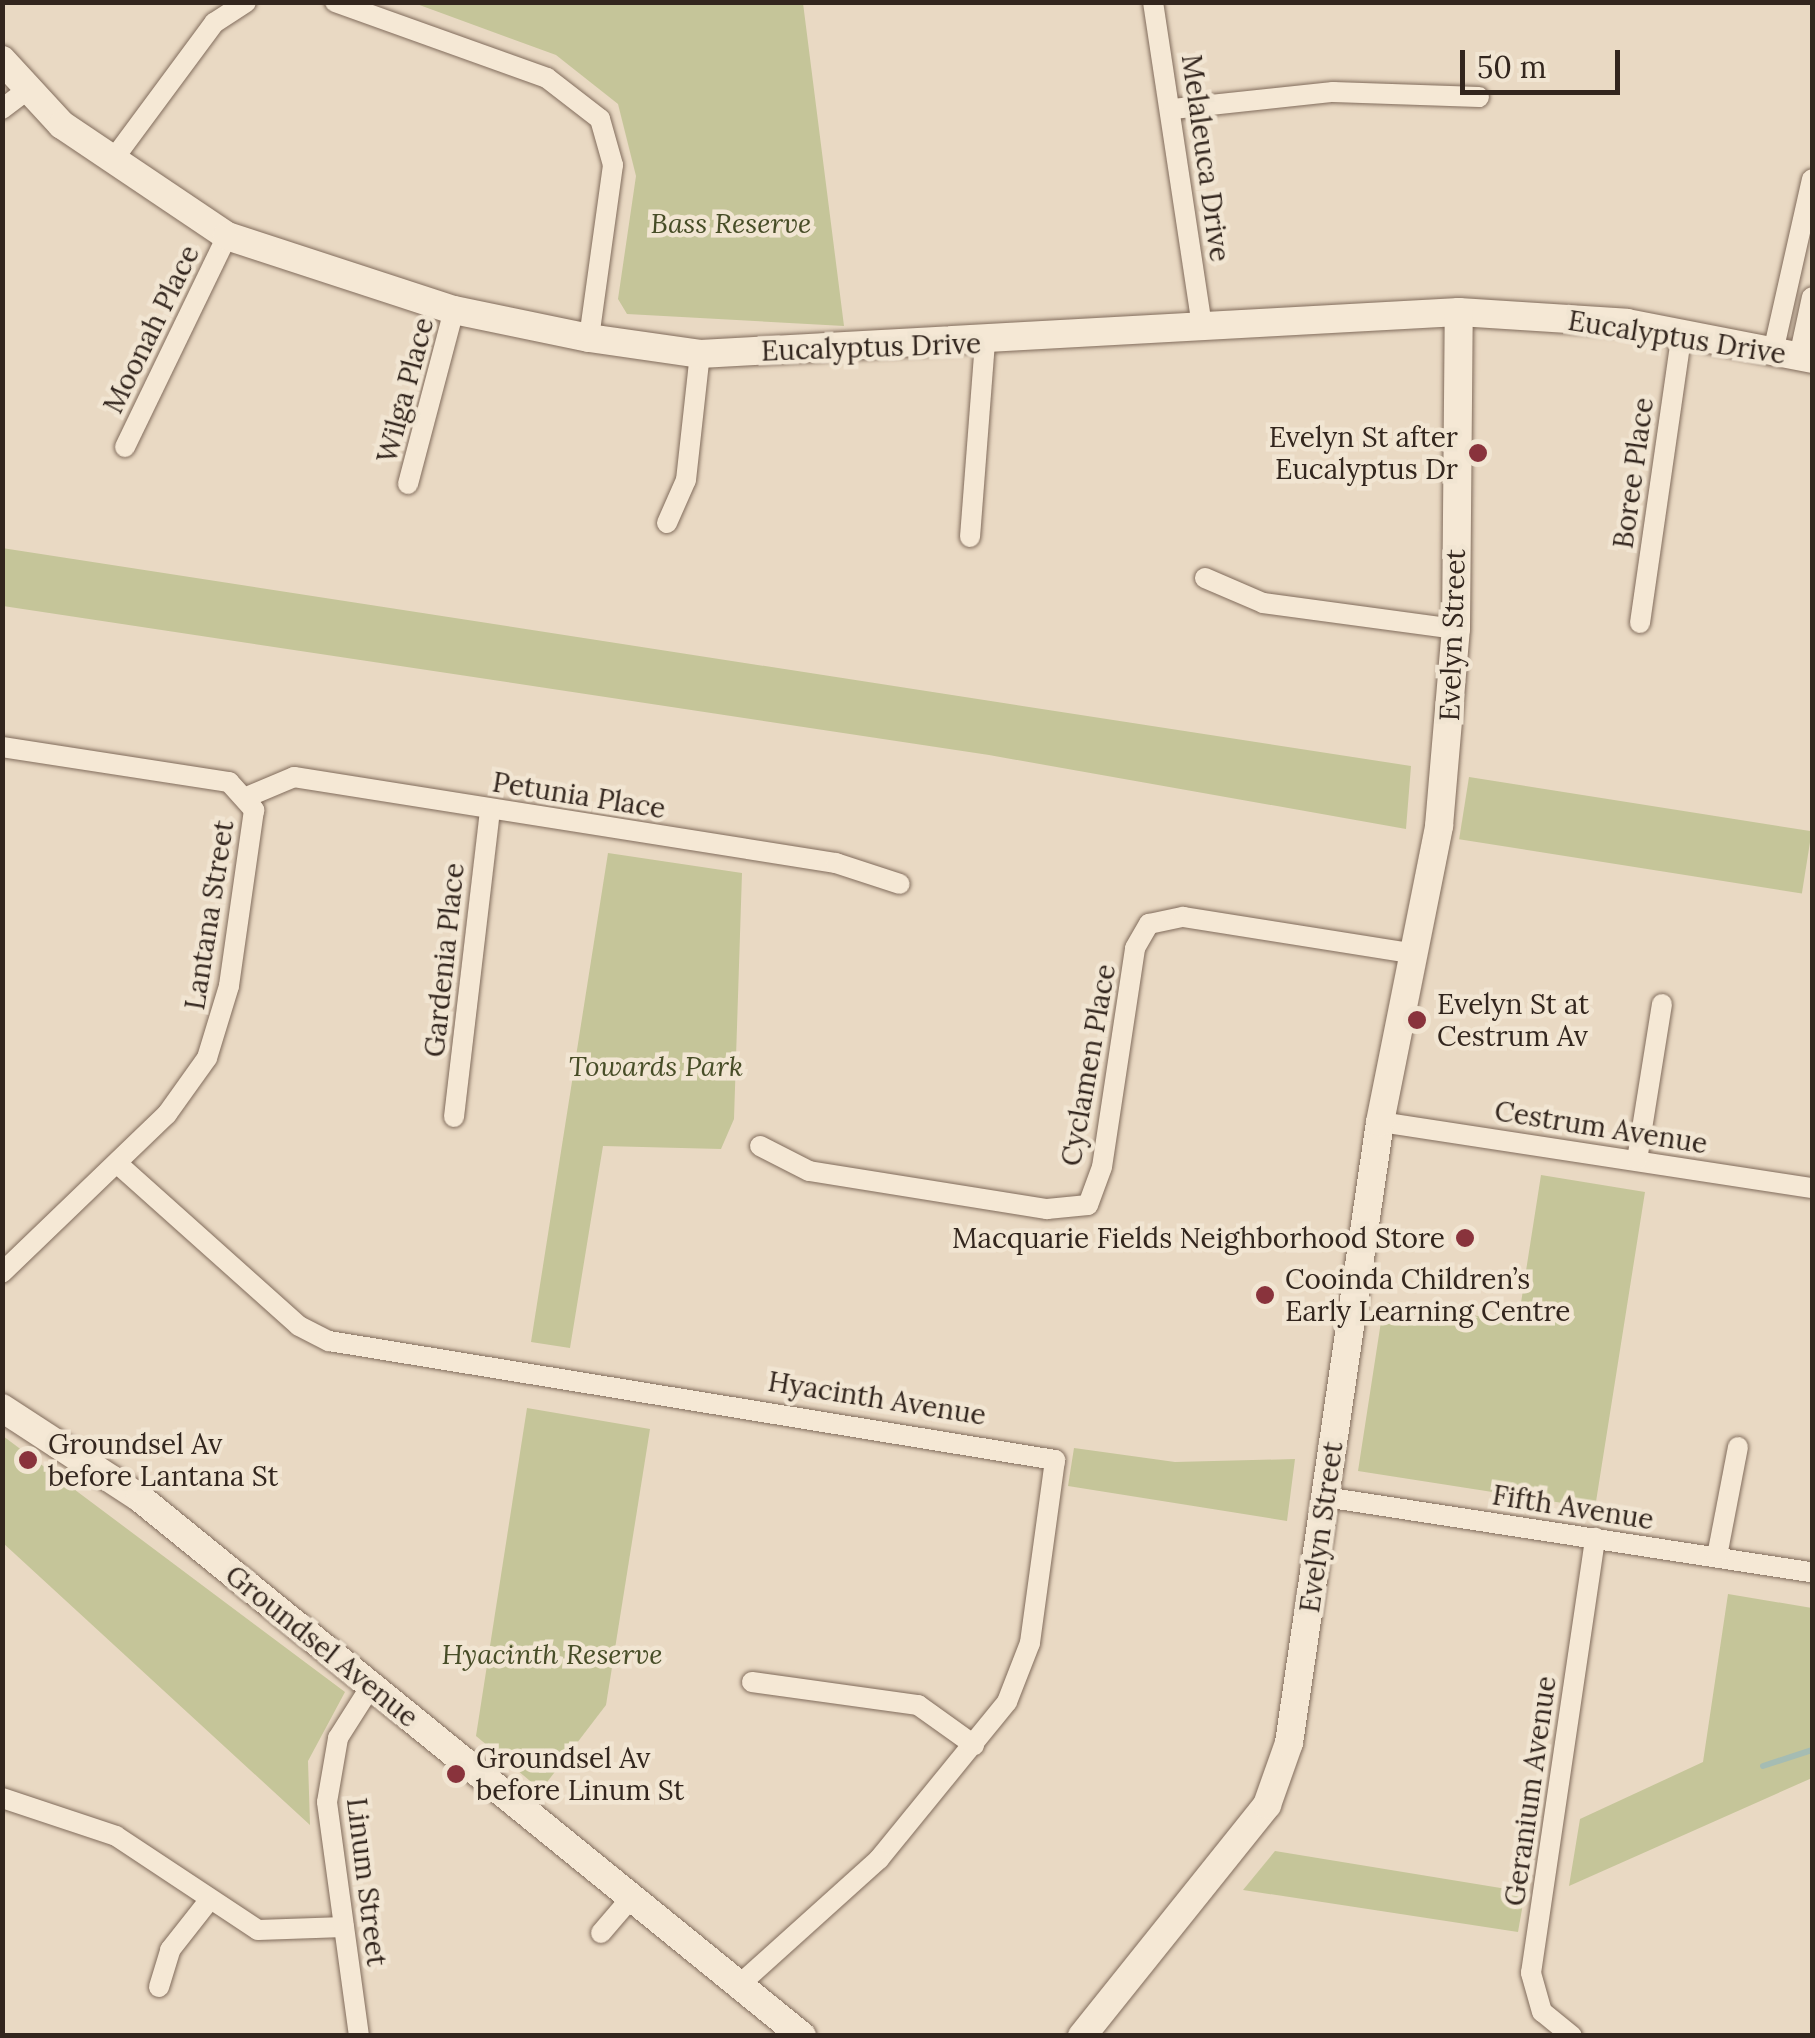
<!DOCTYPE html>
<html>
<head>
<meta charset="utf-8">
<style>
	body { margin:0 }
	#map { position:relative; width:1815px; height:2038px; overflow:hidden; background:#e9d9c3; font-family:Lora,serif }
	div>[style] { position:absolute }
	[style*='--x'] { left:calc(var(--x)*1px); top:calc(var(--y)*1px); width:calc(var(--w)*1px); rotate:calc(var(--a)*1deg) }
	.green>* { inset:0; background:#c5c599; transform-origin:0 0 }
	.stream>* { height:6px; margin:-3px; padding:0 3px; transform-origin:3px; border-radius:3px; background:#a5bcb3 }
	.roads { filter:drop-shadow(0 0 2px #816c5c) drop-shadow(0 0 2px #816c5c) }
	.street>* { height:20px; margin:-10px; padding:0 10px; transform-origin:10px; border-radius:10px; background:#f5e8d5 }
	.secondary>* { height:28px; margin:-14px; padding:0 14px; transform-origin:14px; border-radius:14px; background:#f5e8d5 }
	.dots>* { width:28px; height:28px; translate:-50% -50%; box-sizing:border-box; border:5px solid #f1e5d2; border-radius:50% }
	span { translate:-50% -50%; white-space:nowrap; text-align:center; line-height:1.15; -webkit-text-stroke:9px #f1e5d2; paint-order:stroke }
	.street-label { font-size:28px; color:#33261e }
	.park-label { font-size:28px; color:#474d27; font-style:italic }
	.poi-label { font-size:28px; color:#33261e }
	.right { translate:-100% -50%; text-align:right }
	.left { translate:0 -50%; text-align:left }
	.frame { position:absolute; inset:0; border:5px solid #33261e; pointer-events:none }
	.scale { position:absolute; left:1460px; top:50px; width:160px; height:45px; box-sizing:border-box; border:5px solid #33261e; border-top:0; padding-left:12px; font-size:30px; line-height:35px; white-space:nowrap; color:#33261e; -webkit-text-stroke:8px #f1e5d2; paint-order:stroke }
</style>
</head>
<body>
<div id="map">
	<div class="green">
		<div style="clip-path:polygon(414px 3px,803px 3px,844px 326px,627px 314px,618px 299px,636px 176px,618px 104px,556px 55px)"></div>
		<div style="clip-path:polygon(2px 548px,1411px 766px,1406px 829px,989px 755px,3px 606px)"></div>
		<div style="left:1469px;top:777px;width:347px;height:63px;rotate:9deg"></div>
		<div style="clip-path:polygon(608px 853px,742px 873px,734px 1119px,721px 1149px,603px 1146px,570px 1348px,531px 1342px)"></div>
		<div style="clip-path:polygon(1541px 1175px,1645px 1192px,1595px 1508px,1358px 1471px,1384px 1302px,1518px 1322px)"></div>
		<div style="clip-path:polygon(527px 1408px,650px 1429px,606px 1705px,541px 1790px,476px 1736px)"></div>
		<div style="clip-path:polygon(3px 1436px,345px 1692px,308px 1761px,310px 1825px,3px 1543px)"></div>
		<div style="clip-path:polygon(1074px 1448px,1175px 1462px,1295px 1459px,1287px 1521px,1068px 1486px)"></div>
		<div style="clip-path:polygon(1728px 1594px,1812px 1608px,1812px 1778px,1569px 1886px,1580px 1819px,1703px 1762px)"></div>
		<div style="clip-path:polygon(1275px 1851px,1525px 1892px,1518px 1932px,1243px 1890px)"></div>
	</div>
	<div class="stream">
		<div style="--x:1763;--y:1766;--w:52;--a:-18.1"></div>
	</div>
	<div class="roads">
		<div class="street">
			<div style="--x:335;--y:2;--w:225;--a:19.7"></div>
			<div style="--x:547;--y:78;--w:67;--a:37.7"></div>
			<div style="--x:600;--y:119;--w:48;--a:74.2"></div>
			<div style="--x:613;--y:165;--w:175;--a:97.9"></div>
			<div style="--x:1153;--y:2;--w:323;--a:81.4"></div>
			<div style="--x:2;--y:109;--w:31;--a:-37"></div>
			<div style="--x:1173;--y:109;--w:161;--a:-6.1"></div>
			<div style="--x:1333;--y:92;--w:146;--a:2"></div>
			<div style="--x:112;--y:161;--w:172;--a:-53.5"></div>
			<div style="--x:214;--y:23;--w:38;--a:-33"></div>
			<div style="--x:1773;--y:352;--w:177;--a:-77.3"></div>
			<div style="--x:1799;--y:357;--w:61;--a:-77.8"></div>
			<div style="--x:125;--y:447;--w:234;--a:-64.2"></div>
			<div style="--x:408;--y:484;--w:180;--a:-75.2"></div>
			<div style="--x:667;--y:523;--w:47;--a:-66.2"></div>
			<div style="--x:686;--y:480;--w:127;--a:-83.7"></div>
			<div style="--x:970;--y:537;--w:194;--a:-85.6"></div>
			<div style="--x:1205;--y:578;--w:63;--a:23.3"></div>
			<div style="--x:1263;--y:603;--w:195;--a:7.7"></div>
			<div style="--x:1640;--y:623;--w:295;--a:-81.8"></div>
			<div style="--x:2;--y:747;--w:230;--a:8.8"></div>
			<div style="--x:229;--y:782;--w:38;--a:48"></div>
			<div style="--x:254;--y:810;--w:178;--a:98.1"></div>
			<div style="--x:229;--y:986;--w:75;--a:107"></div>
			<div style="--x:207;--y:1058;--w:69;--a:125.5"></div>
			<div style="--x:167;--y:1114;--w:229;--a:136.1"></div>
			<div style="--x:249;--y:796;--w:49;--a:-22.9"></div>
			<div style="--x:294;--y:777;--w:549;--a:9.02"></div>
			<div style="--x:836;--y:863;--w:67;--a:18.2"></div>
			<div style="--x:454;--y:1117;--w:310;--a:-83.3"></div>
			<div style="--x:1380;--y:1122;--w:437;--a:8.7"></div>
			<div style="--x:760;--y:1146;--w:55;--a:27"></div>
			<div style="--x:809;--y:1171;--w:241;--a:9.1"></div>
			<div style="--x:1047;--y:1209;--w:41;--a:-5.6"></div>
			<div style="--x:1088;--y:1205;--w:40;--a:-69.8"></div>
			<div style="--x:1102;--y:1167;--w:221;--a:-81.4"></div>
			<div style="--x:1135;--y:948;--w:28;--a:-60"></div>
			<div style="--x:1149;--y:924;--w:35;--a:-12"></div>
			<div style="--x:1183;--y:917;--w:230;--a:9"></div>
			<div style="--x:1637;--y:1160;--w:158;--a:-80.9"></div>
			<div style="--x:119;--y:1165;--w:241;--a:41.8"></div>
			<div style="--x:299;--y:1326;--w:34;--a:27"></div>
			<div style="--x:329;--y:1341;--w:736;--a:9.31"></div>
			<div style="--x:1055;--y:1460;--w:185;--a:97.8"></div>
			<div style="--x:1030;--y:1643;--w:63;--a:111.3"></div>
			<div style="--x:1007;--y:1702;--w:203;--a:129.2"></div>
			<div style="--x:879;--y:1859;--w:188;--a:138"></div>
			<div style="--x:1325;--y:1497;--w:493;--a:8.8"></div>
			<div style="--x:1717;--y:1556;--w:111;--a:-79.1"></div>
			<div style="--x:752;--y:1682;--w:168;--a:7.9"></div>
			<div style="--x:918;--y:1705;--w:69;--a:35.5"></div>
			<div style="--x:2;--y:1798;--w:120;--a:18.4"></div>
			<div style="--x:116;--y:1836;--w:170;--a:33.5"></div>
			<div style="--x:258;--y:1930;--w:86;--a:-2"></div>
			<div style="--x:601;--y:1933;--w:46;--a:-49.4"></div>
			<div style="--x:159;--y:1987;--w:39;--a:-73"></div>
			<div style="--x:170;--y:1950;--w:60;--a:-51.8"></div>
			<div style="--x:359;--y:2036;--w:236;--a:-97.8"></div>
			<div style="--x:327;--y:1802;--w:65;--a:-80.2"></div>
			<div style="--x:338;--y:1738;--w:62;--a:-57.6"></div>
			<div style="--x:1572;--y:2036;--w:38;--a:-141"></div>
			<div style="--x:1542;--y:2012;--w:41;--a:-105.8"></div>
			<div style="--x:1531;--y:1973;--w:440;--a:-81.6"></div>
		</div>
		<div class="secondary">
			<div style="--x:2;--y:60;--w:88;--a:47.3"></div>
			<div style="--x:62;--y:125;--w:199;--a:33.9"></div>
			<div style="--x:227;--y:236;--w:239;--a:18.1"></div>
			<div style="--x:454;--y:310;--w:138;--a:11.7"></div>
			<div style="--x:589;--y:338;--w:112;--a:8.2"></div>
			<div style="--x:700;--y:354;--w:760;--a:-3.17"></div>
			<div style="--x:1459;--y:312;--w:168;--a:3.7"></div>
			<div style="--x:1627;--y:323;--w:188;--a:11"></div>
			<div style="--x:2;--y:1408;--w:165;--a:33.1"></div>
			<div style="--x:140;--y:1498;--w:853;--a:39.1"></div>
			<div style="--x:1082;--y:2036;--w:296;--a:-51.3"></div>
			<div style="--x:1267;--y:1805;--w:66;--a:-70.5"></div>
			<div style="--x:1289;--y:1743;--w:628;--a:-81.66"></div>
			<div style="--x:1380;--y:1122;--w:302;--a:-78.7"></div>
			<div style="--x:1439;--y:826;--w:198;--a:-85.1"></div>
			<div style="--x:1456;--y:629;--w:317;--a:-89.5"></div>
		</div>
	</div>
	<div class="dots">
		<div style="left:1478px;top:453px;background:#89333c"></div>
		<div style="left:1417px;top:1020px;background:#89333c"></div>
		<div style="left:1465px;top:1238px;background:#89333c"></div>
		<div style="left:1265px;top:1295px;background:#89333c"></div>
		<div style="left:28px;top:1460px;background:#89333c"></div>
		<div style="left:456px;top:1774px;background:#89333c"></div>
	</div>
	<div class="street-label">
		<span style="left:1206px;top:158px;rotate:82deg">Melaleuca Drive</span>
		<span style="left:151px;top:329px;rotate:-64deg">Moonah Place</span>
		<span style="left:1677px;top:337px;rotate:9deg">Eucalyptus Drive</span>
		<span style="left:871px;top:347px;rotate:-2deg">Eucalyptus Drive</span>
		<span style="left:405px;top:390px;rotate:-75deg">Wilga Place</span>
		<span style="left:1633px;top:473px;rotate:-82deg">Boree Place</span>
		<span style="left:1452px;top:635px;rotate:-88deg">Evelyn Street</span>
		<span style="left:579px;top:795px;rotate:9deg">Petunia Place</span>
		<span style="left:209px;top:915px;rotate:-81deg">Lantana Street</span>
		<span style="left:444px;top:960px;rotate:-84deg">Gardenia Place</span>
		<span style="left:1088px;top:1065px;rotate:-80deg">Cyclamen Place</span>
		<span style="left:1601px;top:1127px;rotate:9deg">Cestrum Avenue</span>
		<span style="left:877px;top:1398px;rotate:9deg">Hyacinth Avenue</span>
		<span style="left:1573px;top:1507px;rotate:9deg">Fifth Avenue</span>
		<span style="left:1321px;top:1527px;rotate:-82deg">Evelyn Street</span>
		<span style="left:322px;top:1646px;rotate:39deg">Groundsel Avenue</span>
		<span style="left:1530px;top:1791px;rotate:-82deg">Geranium Avenue</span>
		<span style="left:367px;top:1882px;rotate:83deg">Linum Street</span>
	</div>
	<div class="park-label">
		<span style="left:731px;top:223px">Bass Reserve</span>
		<span style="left:656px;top:1066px">Towards Park</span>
		<span style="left:552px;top:1654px">Hyacinth Reserve</span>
	</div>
	<div class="poi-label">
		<span class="right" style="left:1458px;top:453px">Evelyn St after<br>Eucalyptus Dr</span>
		<span class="left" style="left:1437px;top:1020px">Evelyn St at<br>Cestrum Av</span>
		<span class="right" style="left:1445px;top:1238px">Macquarie Fields Neighborhood Store</span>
		<span class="left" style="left:1285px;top:1295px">Cooinda Children’s<br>Early Learning Centre</span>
		<span class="left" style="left:48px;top:1460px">Groundsel Av<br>before Lantana St</span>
		<span class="left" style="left:476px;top:1774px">Groundsel Av<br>before Linum St</span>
	</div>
	<div class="frame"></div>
	<div class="scale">50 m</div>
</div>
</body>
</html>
